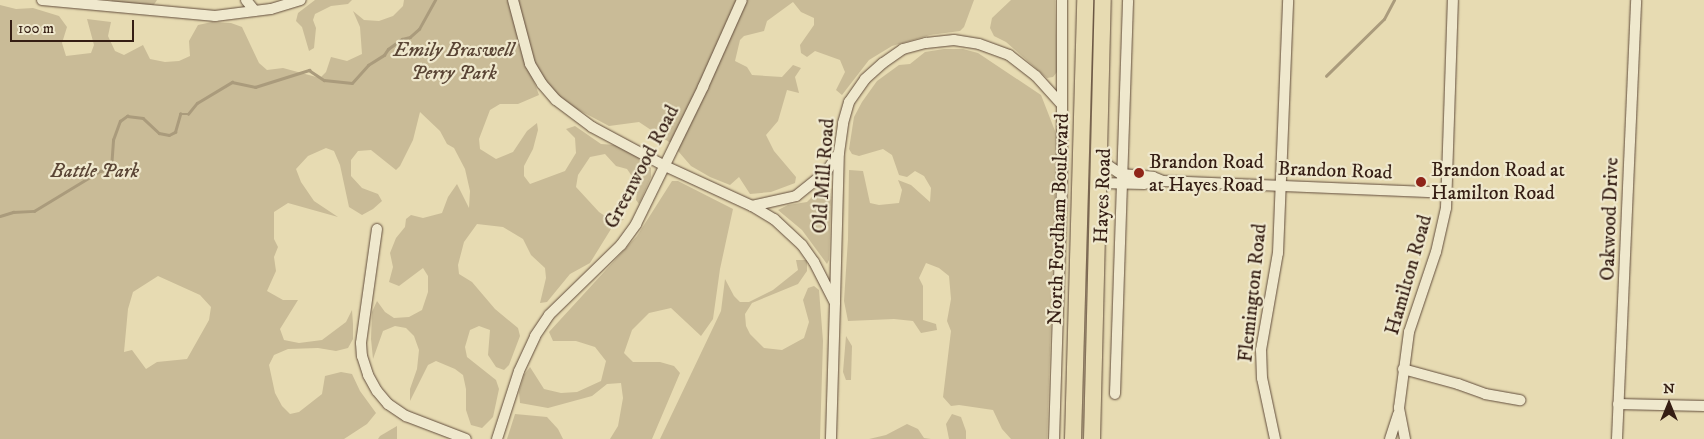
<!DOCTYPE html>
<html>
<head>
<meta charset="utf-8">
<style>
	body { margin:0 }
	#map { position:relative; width:1704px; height:439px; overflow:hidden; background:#e7dbb2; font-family:"IM FELL DW Pica",serif }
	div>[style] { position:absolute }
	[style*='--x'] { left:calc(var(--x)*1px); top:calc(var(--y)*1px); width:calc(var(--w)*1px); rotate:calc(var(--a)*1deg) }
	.green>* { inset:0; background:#c9bb97 }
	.stream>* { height:2.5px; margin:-1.25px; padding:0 1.25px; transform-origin:1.25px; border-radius:1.25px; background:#aa9b7c }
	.roads { filter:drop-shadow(0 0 1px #624d3c) drop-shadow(0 0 1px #624d3c) }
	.minor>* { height:10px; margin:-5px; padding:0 5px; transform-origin:5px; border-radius:5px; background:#efe8cd }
	.trunk>* { height:16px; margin:-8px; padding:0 8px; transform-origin:8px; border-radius:8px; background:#e7dbb2 }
	.dots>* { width:14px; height:14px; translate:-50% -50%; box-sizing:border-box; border:2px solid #efe8cd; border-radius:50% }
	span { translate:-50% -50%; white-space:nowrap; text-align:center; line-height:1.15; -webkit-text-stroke:4.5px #efe8cd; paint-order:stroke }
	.park-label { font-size:20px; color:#5a4535; font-style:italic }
	.poi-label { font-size:20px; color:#351e14 }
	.left { translate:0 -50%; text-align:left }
	.street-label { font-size:20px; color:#351e14 }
	.north { position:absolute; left:1644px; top:379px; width:50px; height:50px; -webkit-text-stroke:4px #efe8cd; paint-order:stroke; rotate:0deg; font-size:14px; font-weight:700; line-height:20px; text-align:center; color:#351e14 }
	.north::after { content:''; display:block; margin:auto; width:18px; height:22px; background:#351e14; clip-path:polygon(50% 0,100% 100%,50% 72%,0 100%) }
	.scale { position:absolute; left:10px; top:20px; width:124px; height:22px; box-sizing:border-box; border:2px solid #351e14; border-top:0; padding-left:6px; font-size:15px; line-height:18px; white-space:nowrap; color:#351e14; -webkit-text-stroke:4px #efe8cd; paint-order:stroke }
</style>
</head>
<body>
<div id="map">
	<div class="green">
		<div style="clip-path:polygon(111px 0,157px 0,153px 6px,113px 2px)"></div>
		<div style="clip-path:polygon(315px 0,352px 0,348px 4px,331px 6px,315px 14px,313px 20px,316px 28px,314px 48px,309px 51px,302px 27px,296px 21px,298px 13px)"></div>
		<div style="clip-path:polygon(evenodd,404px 0,974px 0,964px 27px,960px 31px,930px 35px,892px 46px,869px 60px,842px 95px,836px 90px,845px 72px,840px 60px,815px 51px,807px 57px,801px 53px,800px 45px,814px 25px,814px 18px,801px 12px,793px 2px,767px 21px,764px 31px,744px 36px,740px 40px,735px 61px,747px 67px,752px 75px,782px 77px,793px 65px,801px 68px,795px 77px,799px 93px,787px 90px,778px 121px,766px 135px,774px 151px,796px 177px,795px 183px,771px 192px,750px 194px,739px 177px,730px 185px,710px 177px,691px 166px,672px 144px,639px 122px,609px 126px,577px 109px,556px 94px,538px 70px,529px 68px,539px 95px,518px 104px,500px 104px,490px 110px,479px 139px,480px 149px,496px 159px,513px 152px,527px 131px,537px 123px,538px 130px,533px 149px,524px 166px,524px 176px,530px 184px,565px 171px,576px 153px,575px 138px,566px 129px,575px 126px,601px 144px,616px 145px,640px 157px,651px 168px,651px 177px,639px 204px,636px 200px,638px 185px,627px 169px,616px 166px,605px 154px,590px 157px,578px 175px,576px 187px,599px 212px,608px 218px,624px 219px,611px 229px,590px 263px,570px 274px,547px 302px,540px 303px,546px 278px,545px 268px,531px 255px,523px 239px,503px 227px,477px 224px,464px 242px,458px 265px,459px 274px,472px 282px,495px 309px,518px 328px,520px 336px,509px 365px,504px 370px,496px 367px,488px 355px,490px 330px,479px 326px,470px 330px,465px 347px,467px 357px,496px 380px,499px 389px,493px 417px,482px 428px,471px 425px,466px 410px,466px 389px,463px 375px,455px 369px,436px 361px,428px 365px,410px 401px,410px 389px,417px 369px,419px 350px,414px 336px,406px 328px,395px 326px,383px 331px,373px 359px,371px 339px,372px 312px,377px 301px,385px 312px,394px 318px,409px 317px,422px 310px,428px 292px,428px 276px,423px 268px,399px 286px,389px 282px,393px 267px,390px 253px,396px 238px,405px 227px,406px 219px,411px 215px,423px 218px,442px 213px,448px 197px,457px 184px,469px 208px,470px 191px,465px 169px,454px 148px,447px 144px,440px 131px,420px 112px,413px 140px,400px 166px,396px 170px,371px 150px,358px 151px,351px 160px,351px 176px,362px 188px,378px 194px,382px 201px,373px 209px,362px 215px,349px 207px,340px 165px,334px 151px,326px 148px,308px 156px,296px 169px,301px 182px,314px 201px,338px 217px,288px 203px,274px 212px,274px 239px,278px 247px,274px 257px,276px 271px,267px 291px,283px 300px,298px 300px,280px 329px,284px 340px,299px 343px,322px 340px,346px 322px,352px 310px,353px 324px,353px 339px,348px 348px,336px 351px,318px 348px,288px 349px,274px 355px,269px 365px,275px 393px,282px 406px,290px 414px,299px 412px,322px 394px,325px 376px,341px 372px,352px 374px,360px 391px,376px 413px,367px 424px,344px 439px,0 439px,0 5px,16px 9px,33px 8px,59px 16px,67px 27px,62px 43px,66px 56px,91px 53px,94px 45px,87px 19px,111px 22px,108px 36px,115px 51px,124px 55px,143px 45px,150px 59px,165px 62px,179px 61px,190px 56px,189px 41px,198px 25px,212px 22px,231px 23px,242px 27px,259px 63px,267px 70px,283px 68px,320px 78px,326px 72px,331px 57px,347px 61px,362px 54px,360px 27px,353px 11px,364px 20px,379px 21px,393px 16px,403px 6px,404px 0,158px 276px,200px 295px,211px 307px,209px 320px,187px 359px,157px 362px,146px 369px,132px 350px,124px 352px,128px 309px,133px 292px,158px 276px)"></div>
		<div style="clip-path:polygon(1011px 0,1055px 0,1057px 72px,1053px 77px,1047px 78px,1006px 42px,994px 36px,990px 28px,992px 18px)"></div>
		<div style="clip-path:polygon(1090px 0,1099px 0,1093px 136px,1090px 74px)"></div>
		<div style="clip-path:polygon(944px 49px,963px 49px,978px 53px,1041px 95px,1057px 136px,1047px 439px,1011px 439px,1002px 429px,993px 410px,959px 405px,951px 406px,943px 397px,951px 331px,947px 321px,951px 299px,949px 276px,939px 268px,926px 263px,919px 278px,923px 286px,923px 320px,936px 324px,937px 330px,921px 333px,913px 321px,894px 319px,848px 321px,844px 301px,848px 239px,849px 170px,863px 171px,870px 203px,879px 205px,899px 203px,902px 190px,898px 180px,911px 185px,930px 202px,931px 188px,924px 176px,915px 171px,907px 177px,899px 175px,892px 155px,883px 149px,859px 156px,852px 154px,849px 149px,854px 117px,862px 102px,877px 81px,899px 65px,910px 64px,925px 52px)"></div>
		<div style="clip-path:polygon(1088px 175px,1090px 182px,1087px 439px,1084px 439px,1087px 289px,1083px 255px)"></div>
		<div style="clip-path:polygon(672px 181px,678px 181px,733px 209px,720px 269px,713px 319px,701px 336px,671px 308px,649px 313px,632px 330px,624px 353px,633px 362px,660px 362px,674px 366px,680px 373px,652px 439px,610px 439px,618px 426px,623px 398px,621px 383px,607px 384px,592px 396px,548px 408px,520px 403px,519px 392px,524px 375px,530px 367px,544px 389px,561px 393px,577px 392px,601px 381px,606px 361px,595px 347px,576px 341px,553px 341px,549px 332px,637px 236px)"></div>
		<div style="clip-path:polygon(824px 185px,831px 194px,829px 260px,827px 264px,802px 230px,778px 210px,788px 205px,807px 202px)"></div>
		<div style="clip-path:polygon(796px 260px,807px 260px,807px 271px,798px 284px,752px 303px,745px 314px,746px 326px,750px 334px,764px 348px,782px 350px,804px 338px,809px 322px,803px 300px,808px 288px,814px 286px,819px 290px,823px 341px,820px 439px,660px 439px,721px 311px,725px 279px,734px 296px,740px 302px,749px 302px,773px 290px,798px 270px)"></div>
		<div style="clip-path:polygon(846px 336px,852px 346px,851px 380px,846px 380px,843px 372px)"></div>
		<div style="clip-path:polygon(515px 414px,547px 417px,558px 429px,563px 439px,507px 439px)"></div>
		<div style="clip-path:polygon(952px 414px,961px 417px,966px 431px,966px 439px,949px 439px,946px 424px)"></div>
		<div style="clip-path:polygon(907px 424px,918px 429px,924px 438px,931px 439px,869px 439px,886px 435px)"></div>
		<div style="clip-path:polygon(397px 426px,397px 439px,378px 439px,380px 436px)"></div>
	</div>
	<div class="stream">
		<div style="--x:1326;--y:76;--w:81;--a:-44.5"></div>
		<div style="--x:1384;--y:19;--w:21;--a:-62"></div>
		<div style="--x:0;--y:216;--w:14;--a:-17"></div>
		<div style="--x:13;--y:212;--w:21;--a:-3"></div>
		<div style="--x:34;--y:211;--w:77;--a:-31.2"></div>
		<div style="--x:100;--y:171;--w:11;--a:-10"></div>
		<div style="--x:111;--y:169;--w:29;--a:-86"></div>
		<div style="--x:113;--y:140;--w:20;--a:-70"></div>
		<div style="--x:120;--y:121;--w:9;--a:-36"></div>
		<div style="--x:127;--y:116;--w:16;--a:7"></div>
		<div style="--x:143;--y:118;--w:22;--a:43"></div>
		<div style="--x:159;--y:133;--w:10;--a:11"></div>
		<div style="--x:169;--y:135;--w:7;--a:-27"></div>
		<div style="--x:175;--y:132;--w:19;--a:-74"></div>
		<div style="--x:180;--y:114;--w:8;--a:0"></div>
		<div style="--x:188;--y:114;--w:14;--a:-51"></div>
		<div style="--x:197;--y:103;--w:41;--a:-31"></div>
		<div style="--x:232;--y:82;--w:24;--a:12"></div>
		<div style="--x:255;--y:87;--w:57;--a:-17.5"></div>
		<div style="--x:309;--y:70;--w:18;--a:34"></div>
		<div style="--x:324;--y:80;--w:28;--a:6"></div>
		<div style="--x:352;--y:83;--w:24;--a:-48"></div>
		<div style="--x:368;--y:65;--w:19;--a:-32"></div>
		<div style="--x:384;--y:55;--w:7;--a:-56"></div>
		<div style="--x:388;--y:49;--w:17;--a:-36"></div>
		<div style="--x:402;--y:39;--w:8;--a:-14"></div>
		<div style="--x:410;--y:37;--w:12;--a:-42"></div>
		<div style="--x:419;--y:29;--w:33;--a:-61"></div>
	</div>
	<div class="roads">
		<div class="minor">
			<div style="--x:42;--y:0;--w:174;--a:5.3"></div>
			<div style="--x:215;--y:16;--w:56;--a:-7.1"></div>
			<div style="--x:271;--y:9;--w:31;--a:-17"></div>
			<div style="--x:246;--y:0;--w:14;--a:51"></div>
			<div style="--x:513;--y:0;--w:66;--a:75.1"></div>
			<div style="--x:530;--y:64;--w:23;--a:59"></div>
			<div style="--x:542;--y:84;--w:21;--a:49"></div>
			<div style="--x:556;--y:100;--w:45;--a:36.9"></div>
			<div style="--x:592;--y:127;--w:83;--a:28.1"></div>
			<div style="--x:665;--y:166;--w:96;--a:24.7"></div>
			<div style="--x:752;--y:206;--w:26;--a:31"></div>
			<div style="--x:774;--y:219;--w:38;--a:43"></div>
			<div style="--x:802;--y:245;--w:21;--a:55"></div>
			<div style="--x:814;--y:262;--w:46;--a:62.9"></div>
			<div style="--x:835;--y:303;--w:136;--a:91.7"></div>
			<div style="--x:1100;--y:160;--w:25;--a:34"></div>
			<div style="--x:1121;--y:174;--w:32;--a:5"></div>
			<div style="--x:1153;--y:177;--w:11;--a:22"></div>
			<div style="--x:1163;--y:181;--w:283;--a:2.4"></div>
			<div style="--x:1099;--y:183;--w:46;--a:1.2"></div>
			<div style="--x:752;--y:206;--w:45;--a:-12.8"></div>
			<div style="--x:796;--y:196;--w:38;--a:-39"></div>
			<div style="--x:826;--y:172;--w:23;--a:-56"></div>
			<div style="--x:377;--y:229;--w:115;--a:98"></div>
			<div style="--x:361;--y:343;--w:13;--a:86"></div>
			<div style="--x:362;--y:356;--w:20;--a:72"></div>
			<div style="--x:368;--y:375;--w:18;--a:61"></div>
			<div style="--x:377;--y:391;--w:17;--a:50"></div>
			<div style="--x:388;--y:404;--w:22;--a:34"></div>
			<div style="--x:406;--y:416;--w:64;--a:21"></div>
			<div style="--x:835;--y:301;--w:148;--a:-88.5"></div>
			<div style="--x:839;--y:153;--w:30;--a:-82"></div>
			<div style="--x:843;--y:123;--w:22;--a:-74"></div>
			<div style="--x:849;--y:102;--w:28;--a:-55"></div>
			<div style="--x:865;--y:79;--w:24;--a:-42"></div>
			<div style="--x:883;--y:63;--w:24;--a:-35"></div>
			<div style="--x:903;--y:49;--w:24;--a:-15"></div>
			<div style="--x:926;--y:43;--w:28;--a:-6"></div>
			<div style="--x:954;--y:40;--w:25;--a:9"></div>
			<div style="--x:979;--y:44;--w:32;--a:20"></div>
			<div style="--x:1009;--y:55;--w:34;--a:38"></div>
			<div style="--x:1036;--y:76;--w:39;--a:48"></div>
			<div style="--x:1403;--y:369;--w:57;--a:15.3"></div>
			<div style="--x:1458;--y:384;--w:29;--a:20"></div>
			<div style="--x:1485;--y:394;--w:36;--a:10"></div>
			<div style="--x:1115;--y:394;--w:394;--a:-88.1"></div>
			<div style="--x:1618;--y:404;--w:86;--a:1.3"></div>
			<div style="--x:497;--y:439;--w:71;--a:-72.1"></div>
			<div style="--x:519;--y:371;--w:38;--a:-65"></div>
			<div style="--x:535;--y:336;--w:25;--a:-56"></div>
			<div style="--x:549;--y:315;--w:100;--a:-44.2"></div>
			<div style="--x:621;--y:245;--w:26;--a:-54"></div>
			<div style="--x:636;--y:224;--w:153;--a:-63.9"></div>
			<div style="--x:703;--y:87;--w:95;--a:-65.9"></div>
			<div style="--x:1054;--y:439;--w:257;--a:-88.2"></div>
			<div style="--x:1062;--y:182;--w:182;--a:-90"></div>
			<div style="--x:1275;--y:439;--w:62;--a:-102"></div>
			<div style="--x:1262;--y:378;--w:28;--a:-92"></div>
			<div style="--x:1261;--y:350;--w:98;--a:-80.1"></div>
			<div style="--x:1278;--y:253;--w:253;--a:-87.7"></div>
			<div style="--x:1390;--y:439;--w:26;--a:-72"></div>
			<div style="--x:1405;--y:439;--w:32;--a:-101"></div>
			<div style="--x:1399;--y:408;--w:77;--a:-82.5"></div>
			<div style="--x:1409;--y:332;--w:84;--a:-71.4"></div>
			<div style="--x:1436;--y:252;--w:45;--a:-77.2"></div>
			<div style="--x:1446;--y:208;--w:208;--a:-88.1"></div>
			<div style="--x:1617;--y:439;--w:439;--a:-87.5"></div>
		</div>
		<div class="trunk">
			<div style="--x:1073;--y:439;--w:439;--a:-88.4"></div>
			<div style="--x:1092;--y:439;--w:439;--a:-88.6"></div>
		</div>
	</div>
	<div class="dots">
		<div style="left:1139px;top:173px;background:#8f2418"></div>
		<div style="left:1421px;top:182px;background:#8f2418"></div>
	</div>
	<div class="park-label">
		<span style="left:454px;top:62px">Emily Braswell<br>Perry Park</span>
		<span style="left:95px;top:171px">Battle Park</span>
	</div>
	<div class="poi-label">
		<span class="left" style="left:1149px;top:174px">Brandon Road<br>at Hayes Road</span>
		<span class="left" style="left:1431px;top:182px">Brandon Road at<br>Hamilton Road</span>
	</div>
	<div class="street-label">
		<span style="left:642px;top:167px;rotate:-62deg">Greenwood Road</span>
		<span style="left:1335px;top:171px;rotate:2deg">Brandon Road</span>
		<span style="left:824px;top:176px;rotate:-86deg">Old Mill Road</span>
		<span style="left:1103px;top:196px;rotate:-88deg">Hayes Road</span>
		<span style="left:1059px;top:219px;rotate:-88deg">North Fordham Boulevard</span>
		<span style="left:1610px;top:219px;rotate:-88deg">Oakwood Drive</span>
		<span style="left:1409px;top:275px;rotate:-74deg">Hamilton Road</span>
		<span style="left:1253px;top:293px;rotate:-84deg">Flemington Road</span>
	</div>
	<div class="north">N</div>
	<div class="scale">100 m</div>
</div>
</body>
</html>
